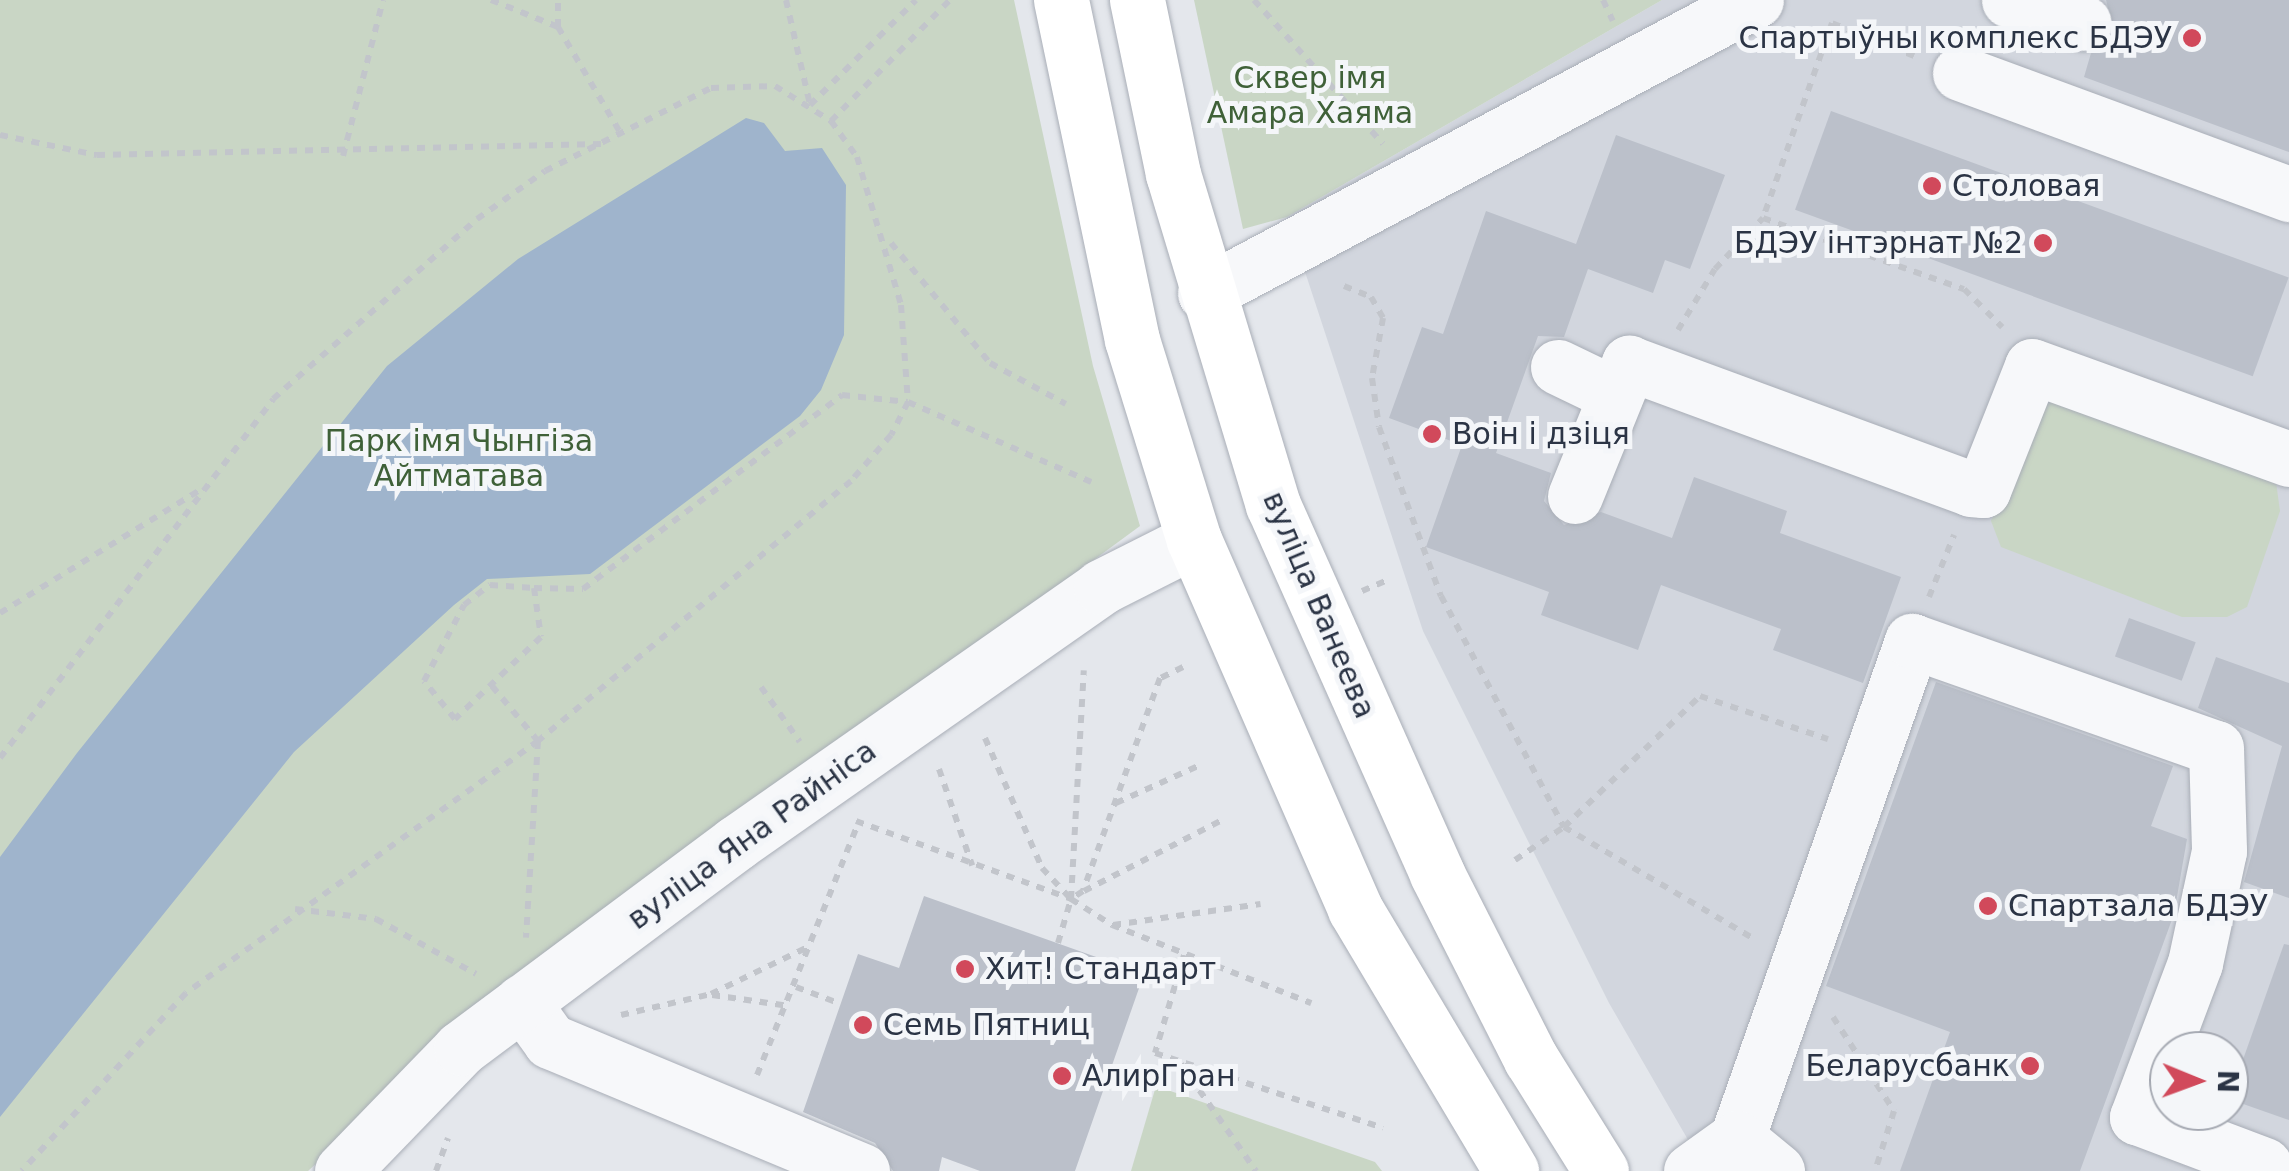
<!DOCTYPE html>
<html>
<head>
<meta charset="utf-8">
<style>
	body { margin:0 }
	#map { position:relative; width:2289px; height:1171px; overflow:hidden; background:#e4e7ec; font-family:"DejaVu Sans",sans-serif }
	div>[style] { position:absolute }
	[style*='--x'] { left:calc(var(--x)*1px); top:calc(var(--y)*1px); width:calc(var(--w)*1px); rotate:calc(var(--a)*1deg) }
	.built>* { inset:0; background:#d2d6de }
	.green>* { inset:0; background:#c9d6c5 }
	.water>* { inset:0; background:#9fb4cc }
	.building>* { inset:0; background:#bbc0ca; transform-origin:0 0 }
	.path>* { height:6px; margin-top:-3px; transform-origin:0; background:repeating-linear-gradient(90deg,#c2c5cb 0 8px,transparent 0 16px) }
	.roads { filter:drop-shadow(0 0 2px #a9aeb7) drop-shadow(0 0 2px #a9aeb7) }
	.minor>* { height:55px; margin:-27.5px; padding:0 27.5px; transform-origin:27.5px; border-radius:27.5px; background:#f7f8fa }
	.major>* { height:55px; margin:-27.5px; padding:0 27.5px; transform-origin:27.5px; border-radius:27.5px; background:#fff }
	.dots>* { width:28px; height:28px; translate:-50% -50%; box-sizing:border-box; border:5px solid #f4f6f9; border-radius:50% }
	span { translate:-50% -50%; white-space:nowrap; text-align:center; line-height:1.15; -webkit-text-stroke:10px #f4f6f9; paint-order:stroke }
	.poi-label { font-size:30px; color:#2b3445 }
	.right { translate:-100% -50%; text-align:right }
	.left { translate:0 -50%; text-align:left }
	.park-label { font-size:30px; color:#3f6138 }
	.street-label { font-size:30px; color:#2b3445 }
	.north { position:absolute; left:2149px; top:1031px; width:100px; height:100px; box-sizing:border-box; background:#f4f6f9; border:2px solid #a4a8b1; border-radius:50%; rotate:91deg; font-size:28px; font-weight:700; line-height:40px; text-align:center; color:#2b3445 }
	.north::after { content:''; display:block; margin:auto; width:35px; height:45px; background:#d1495b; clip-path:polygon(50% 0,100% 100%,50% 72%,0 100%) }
</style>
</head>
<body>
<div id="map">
	<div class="built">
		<div style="clip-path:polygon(evenodd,1662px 0,2289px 0,2289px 1171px,1706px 1171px,1609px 1003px,1423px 631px,1287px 217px,1662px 0,2169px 1051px,2229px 1051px,2229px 1111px,2169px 1111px,2169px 1051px)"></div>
	</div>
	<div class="green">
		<div style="clip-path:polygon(0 0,1014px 0,1093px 366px,1140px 526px,488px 1004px,308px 1171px,0 1171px)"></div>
		<div style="clip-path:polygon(1194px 0,1662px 0,1287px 217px,1243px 229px)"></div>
		<div style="clip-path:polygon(2070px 390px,2276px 482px,2280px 511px,2247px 607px,2227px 617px,2182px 617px,2001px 547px,1991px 521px,2033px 412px)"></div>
		<div style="clip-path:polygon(1156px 1086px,1375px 1162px,1382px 1171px,1131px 1171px)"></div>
	</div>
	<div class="water">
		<div style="clip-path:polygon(746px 118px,764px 123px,785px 151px,822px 148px,846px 185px,844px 335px,821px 390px,800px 416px,590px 574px,487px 579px,454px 605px,294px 752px,0 1117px,0 857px,77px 753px,387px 366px,518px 259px)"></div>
	</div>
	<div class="building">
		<div style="clip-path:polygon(2106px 0,2289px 0,2289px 152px,2084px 77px,2091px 53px,2114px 31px)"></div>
		<div style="left:1831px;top:111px;width:487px;height:105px;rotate:20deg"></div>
		<div style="clip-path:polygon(1616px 135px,1725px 175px,1690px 269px,1665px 260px,1653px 293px,1588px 269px,1564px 337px,1538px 336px,1496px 453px,1551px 473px,1544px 501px,1564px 525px,1601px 512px,1672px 538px,1694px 477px,1787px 511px,1780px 533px,1901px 577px,1863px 683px,1773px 650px,1781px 629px,1661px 585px,1638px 650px,1541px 615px,1549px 592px,1426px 547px,1462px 445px,1389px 418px,1422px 327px,1443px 334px,1486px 211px,1576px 244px)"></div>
		<div style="left:2129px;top:618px;width:71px;height:41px;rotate:20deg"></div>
		<div style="clip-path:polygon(2216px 657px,2289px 683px,2289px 898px,2244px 882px,2282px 746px,2198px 708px)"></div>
		<div style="clip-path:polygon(1936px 682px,2173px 766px,2151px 826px,2187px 839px,2174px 914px,2080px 1171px,1900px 1171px,1950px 1032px,1826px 986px)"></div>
		<div style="clip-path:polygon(924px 896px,1144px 974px,1075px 1171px,980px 1171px,942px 1157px,939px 1171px,893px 1171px,875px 1143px,803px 1112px,858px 954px,899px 968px)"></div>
		<div style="clip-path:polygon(2284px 944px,2289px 945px,2289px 1120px,2229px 1099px)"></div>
	</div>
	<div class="path">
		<div style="--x:491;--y:0;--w:72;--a:21.9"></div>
		<div style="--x:558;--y:27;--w:124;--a:59.5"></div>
		<div style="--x:786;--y:0;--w:108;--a:77.1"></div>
		<div style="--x:810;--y:105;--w:149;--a:-44.7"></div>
		<div style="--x:1254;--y:0;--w:193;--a:48.1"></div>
		<div style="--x:1603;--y:0;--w:23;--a:65"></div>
		<div style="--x:558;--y:27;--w:27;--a:-90"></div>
		<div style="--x:1914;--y:56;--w:88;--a:-158.1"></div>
		<div style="--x:1832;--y:23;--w:207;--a:109.5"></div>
		<div style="--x:1763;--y:218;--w:213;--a:19.5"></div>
		<div style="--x:1964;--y:289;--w:54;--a:45"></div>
		<div style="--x:831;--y:121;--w:170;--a:-45.5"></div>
		<div style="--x:0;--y:135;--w:99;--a:11.7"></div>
		<div style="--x:97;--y:155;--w:504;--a:-1.25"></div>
		<div style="--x:343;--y:156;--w:161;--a:-75.6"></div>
		<div style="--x:891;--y:243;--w:156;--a:50.5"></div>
		<div style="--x:990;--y:363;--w:86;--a:28.3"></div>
		<div style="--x:1344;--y:286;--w:29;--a:22"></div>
		<div style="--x:1371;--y:297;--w:24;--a:60"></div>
		<div style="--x:1383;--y:318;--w:61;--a:100.4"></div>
		<div style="--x:1372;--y:378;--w:49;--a:81.9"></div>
		<div style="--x:1379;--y:427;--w:180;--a:69.9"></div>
		<div style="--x:1441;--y:596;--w:262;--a:62"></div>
		<div style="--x:1564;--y:827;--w:223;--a:30.5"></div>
		<div style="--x:1678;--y:330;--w:71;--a:-58.8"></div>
		<div style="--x:1715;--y:269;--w:70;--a:-46.7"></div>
		<div style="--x:490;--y:585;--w:44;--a:3.9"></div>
		<div style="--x:534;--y:588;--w:49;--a:81.9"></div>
		<div style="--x:541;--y:637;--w:119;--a:136.4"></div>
		<div style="--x:455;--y:719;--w:49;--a:-129.2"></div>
		<div style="--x:424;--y:681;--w:86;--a:-62.2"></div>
		<div style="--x:464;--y:605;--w:33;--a:-38"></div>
		<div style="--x:534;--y:588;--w:49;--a:1.2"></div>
		<div style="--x:583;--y:589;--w:324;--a:-36.8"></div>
		<div style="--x:842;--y:395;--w:66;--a:6.1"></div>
		<div style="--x:908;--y:402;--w:200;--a:23.6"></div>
		<div style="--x:1362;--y:591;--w:26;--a:-23"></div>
		<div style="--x:1929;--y:597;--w:67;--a:-68"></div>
		<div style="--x:0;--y:613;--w:238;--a:-31.6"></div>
		<div style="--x:1183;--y:667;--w:25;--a:154"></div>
		<div style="--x:1160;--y:678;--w:226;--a:109.9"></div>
		<div style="--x:1083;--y:891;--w:14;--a:146"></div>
		<div style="--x:1071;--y:899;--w:49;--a:32.4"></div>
		<div style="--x:1112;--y:925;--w:214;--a:21.4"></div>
		<div style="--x:492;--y:686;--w:72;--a:50.1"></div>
		<div style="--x:538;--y:741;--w:197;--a:93.5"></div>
		<div style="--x:761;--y:687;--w:67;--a:54.7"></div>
		<div style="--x:985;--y:738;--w:142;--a:66.3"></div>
		<div style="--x:1042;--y:868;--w:41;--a:47"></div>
		<div style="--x:0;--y:758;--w:451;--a:-52.7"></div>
		<div style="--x:273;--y:399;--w:272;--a:-41.4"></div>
		<div style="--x:477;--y:219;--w:83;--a:-35.2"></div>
		<div style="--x:545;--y:171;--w:186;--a:-26.6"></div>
		<div style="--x:711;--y:88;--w:64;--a:-1.8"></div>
		<div style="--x:775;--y:86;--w:66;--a:32"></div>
		<div style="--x:831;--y:121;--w:44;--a:54.2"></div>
		<div style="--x:857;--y:157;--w:154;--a:73.4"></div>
		<div style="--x:901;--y:305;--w:97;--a:85.9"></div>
		<div style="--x:908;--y:402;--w:37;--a:117"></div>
		<div style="--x:891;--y:435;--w:61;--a:131"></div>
		<div style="--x:851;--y:481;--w:407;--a:140.3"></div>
		<div style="--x:538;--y:741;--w:433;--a:144.4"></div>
		<div style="--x:186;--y:993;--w:242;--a:132.7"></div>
		<div style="--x:939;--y:769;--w:102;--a:71"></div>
		<div style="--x:1116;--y:803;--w:90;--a:-24.3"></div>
		<div style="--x:856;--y:821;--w:229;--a:19.9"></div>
		<div style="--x:1515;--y:860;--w:59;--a:-34"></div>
		<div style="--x:1564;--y:827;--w:189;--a:-43.9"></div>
		<div style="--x:1700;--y:696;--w:135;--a:18.6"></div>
		<div style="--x:1084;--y:891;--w:155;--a:-27.2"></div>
		<div style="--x:295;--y:909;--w:82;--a:7"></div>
		<div style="--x:376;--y:919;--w:114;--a:28.8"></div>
		<div style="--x:1113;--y:925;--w:149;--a:-8.1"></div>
		<div style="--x:1058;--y:943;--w:46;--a:-73.5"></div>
		<div style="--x:1071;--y:899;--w:229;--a:-86.8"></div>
		<div style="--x:1184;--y:955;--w:102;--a:106.5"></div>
		<div style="--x:1155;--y:1053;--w:240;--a:18.2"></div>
		<div style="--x:796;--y:987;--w:48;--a:20.7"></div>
		<div style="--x:712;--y:995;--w:78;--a:8.1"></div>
		<div style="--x:621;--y:1015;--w:92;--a:-13.1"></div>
		<div style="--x:711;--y:994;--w:110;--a:-25.9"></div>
		<div style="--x:1833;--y:1017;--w:112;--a:57"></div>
		<div style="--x:1894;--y:1111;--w:63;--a:107.6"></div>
		<div style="--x:1181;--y:1064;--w:131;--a:55"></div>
		<div style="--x:757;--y:1075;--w:271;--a:-68.1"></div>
		<div style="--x:436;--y:1171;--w:35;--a:-70"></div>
	</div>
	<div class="roads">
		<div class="minor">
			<div style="--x:2009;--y:0;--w:78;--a:17"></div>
			<div style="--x:1960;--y:73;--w:351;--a:20.2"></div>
			<div style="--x:1205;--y:293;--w:624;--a:-28"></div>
			<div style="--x:1558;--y:367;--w:64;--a:25.8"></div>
			<div style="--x:1575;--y:496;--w:144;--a:-67.9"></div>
			<div style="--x:1629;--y:363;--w:364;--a:20.2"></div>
			<div style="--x:1971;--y:489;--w:12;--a:5"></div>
			<div style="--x:1983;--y:490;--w:133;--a:-68.4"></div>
			<div style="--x:2032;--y:366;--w:273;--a:19.9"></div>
			<div style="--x:522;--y:1002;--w:48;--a:54.3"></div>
			<div style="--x:550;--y:1041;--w:338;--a:22.6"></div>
			<div style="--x:1737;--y:1138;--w:527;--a:-70.6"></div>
			<div style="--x:1912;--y:641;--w:322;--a:19.4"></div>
			<div style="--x:2216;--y:748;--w:103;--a:88.3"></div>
			<div style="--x:2219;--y:851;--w:115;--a:102.1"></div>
			<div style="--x:2195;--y:963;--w:165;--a:110.6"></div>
			<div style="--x:2137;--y:1117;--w:136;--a:20.7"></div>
			<div style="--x:342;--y:1171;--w:171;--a:-45.9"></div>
			<div style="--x:461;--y:1048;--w:343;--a:-36.7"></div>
			<div style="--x:736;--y:843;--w:446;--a:-35"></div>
			<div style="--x:1101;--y:587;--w:104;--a:-26.8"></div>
			<div style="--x:1691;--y:1171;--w:57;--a:-35.7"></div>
			<div style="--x:1737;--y:1138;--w:52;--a:39.5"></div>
		</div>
		<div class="major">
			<div style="--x:1061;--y:0;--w:347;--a:78.2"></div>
			<div style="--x:1132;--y:340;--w:209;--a:72.8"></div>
			<div style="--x:1194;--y:540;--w:403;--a:66.4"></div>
			<div style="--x:1355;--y:909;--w:305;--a:59.2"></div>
			<div style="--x:1137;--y:0;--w:178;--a:78.3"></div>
			<div style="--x:1173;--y:174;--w:346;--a:73.2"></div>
			<div style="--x:1273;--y:505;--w:404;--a:66"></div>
			<div style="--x:1437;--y:874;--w:208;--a:63.1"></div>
			<div style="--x:1531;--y:1059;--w:132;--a:58"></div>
		</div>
	</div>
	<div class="dots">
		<div style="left:2192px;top:38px;background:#d1495b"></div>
		<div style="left:1932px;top:186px;background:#d1495b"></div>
		<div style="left:2043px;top:243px;background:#d1495b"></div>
		<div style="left:1432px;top:434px;background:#d1495b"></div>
		<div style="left:1988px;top:906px;background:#d1495b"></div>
		<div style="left:965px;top:969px;background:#d1495b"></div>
		<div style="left:863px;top:1025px;background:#d1495b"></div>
		<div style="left:2030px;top:1066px;background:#d1495b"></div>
		<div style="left:1062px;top:1076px;background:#d1495b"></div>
	</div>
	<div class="poi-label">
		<span class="right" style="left:2172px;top:38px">Спартыўны комплекс БДЭУ</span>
		<span class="left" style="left:1952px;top:186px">Столовая</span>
		<span class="right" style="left:2023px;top:243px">БДЭУ інтэрнат №2</span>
		<span class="left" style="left:1452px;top:434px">Воін і дзіця</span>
		<span class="left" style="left:2008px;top:906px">Спартзала БДЭУ</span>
		<span class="left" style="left:985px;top:969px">Хит! Стандарт</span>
		<span class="left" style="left:883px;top:1025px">Семь Пятниц</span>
		<span class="right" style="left:2010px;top:1066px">Беларусбанк</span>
		<span class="left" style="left:1082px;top:1076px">АлирГран</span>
	</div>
	<div class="park-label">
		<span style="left:1310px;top:95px">Сквер імя<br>Амара Хаяма</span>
		<span style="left:459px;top:458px">Парк імя Чынгіза<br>Айтматава</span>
	</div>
	<div class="street-label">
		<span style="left:1319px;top:605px;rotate:67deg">вуліца Ванеева</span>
		<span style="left:752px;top:835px;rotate:-36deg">вуліца Яна Райніса</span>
	</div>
	<div class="north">N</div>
</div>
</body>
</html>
